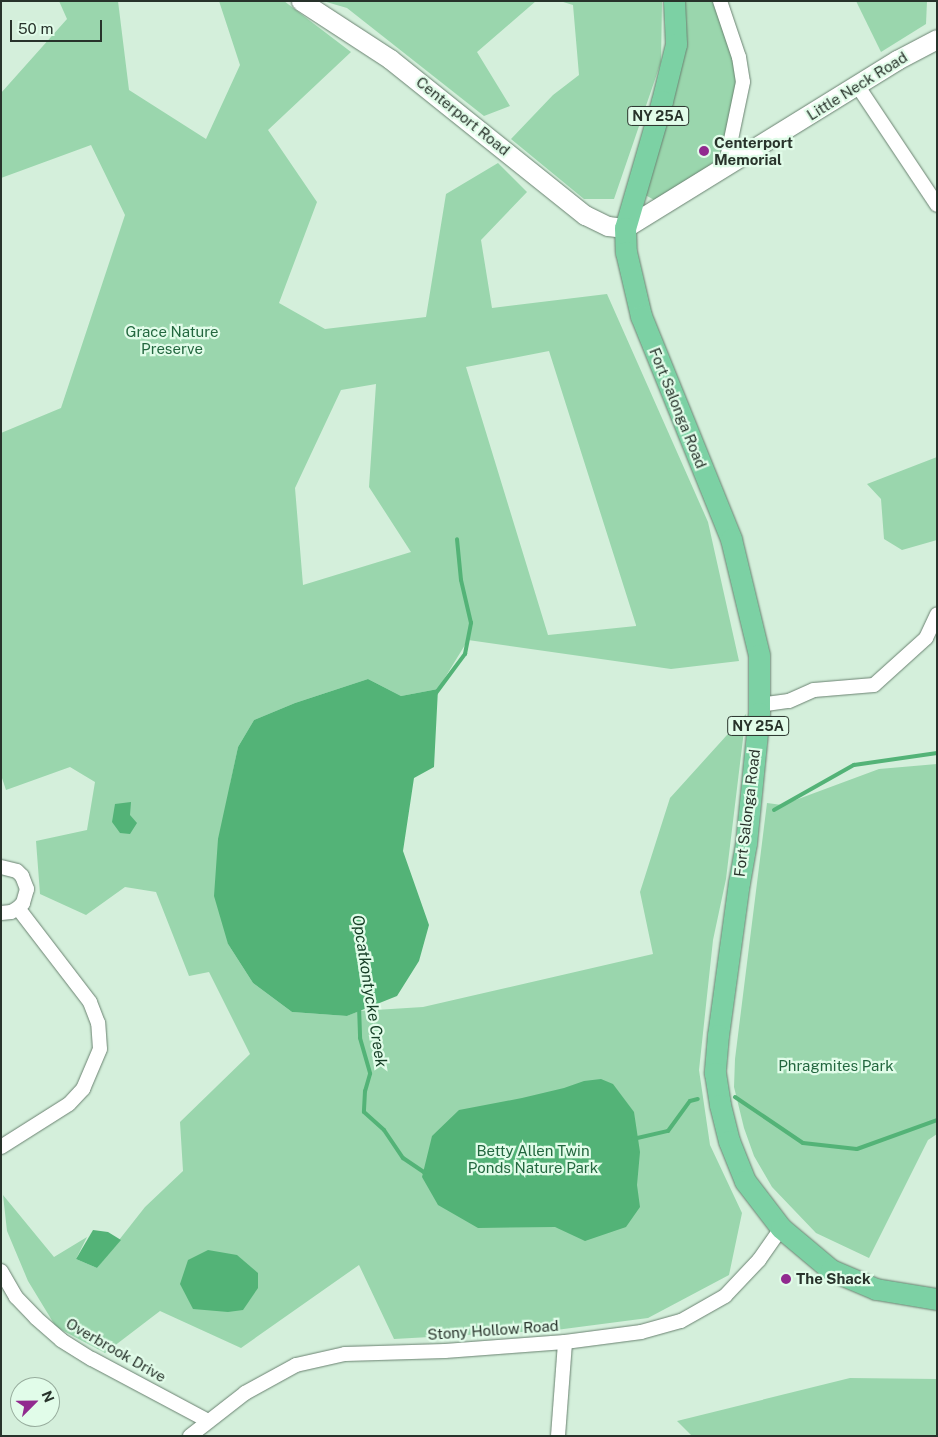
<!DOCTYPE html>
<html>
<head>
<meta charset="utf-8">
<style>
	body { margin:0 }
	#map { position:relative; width:938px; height:1437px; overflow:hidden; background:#d4efdb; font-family:"Public Sans",sans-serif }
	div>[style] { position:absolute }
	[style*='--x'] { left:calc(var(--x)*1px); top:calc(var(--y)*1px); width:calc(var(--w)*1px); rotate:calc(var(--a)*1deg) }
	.green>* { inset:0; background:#9ad6ad }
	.water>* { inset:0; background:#53b377 }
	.stream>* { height:4px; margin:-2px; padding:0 2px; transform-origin:2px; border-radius:2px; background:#53b377 }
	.roads { filter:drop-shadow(0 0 1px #6a8271) drop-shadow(0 0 1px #6a8271) }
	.street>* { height:14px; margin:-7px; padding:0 7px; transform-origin:7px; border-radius:7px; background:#fff }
	.secondary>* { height:19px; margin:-9.5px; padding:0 9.5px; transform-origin:9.5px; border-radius:9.5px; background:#fff }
	.primary>* { height:21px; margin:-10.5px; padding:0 10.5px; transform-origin:10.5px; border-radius:10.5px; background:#7cd1a4 }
	.dots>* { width:14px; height:14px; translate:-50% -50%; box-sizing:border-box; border:2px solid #e1fce9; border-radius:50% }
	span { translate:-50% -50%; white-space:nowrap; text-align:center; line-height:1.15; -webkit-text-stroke:4.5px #e1fce9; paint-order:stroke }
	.shield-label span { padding:1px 4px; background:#e1fce9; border:1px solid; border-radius:4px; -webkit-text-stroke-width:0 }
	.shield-label { font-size:14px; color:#28332b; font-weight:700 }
	.street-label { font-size:15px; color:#28332b }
	.poi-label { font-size:15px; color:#28332b; font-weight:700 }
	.left { translate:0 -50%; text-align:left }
	.park-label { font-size:15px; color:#23673f }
	.water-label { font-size:16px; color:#153d25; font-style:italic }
	.frame { position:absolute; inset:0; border:2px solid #28332b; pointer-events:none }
	.north { position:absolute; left:10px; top:1377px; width:50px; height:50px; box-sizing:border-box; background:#e1fce9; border:1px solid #97ac9d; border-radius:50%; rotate:67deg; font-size:14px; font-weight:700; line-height:20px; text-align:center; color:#28332b }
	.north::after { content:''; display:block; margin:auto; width:18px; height:22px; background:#912a8f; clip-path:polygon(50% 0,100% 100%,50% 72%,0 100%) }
	.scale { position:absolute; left:10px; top:20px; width:92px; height:22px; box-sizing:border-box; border:2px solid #28332b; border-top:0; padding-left:6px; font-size:15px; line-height:18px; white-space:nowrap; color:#28332b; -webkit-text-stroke:4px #e1fce9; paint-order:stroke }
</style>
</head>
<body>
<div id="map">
	<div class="green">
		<div style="clip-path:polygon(evenodd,59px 1px,118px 1px,129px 90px,206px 139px,240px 65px,219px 1px,284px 1px,351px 52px,268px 130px,317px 202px,279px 303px,325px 329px,426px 317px,446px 194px,498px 163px,527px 192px,481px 240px,492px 308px,607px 294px,708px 522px,739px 661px,671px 669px,468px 640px,438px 689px,401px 696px,368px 679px,295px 703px,254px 720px,238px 747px,230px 785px,228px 944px,253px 983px,292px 1012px,347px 1016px,359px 1011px,423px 1007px,653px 954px,640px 892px,670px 798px,746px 714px,726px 879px,713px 940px,699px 1070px,710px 1145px,742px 1213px,729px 1275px,648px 1318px,556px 1330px,394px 1339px,359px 1265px,241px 1348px,160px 1311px,105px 1353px,56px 1327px,28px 1281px,7px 1231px,3px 1195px,54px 1257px,87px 1237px,76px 1259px,97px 1268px,145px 1207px,183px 1171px,180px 1122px,250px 1054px,209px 972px,189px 976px,156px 892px,125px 887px,86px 915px,40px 894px,36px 841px,87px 830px,95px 782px,70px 767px,6px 790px,1px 775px,1px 433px,61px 408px,125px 215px,91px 145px,1px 178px,1px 93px,67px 19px,59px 1px,549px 351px,636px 625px,636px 626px,548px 635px,466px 367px,549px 351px,59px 1px,376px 384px,369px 487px,411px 552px,303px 585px,295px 488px,341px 390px,376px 384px)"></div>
		<div style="clip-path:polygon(323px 1px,536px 1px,477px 52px,510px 106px,484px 116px,347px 8px)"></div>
		<div style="clip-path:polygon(560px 1px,662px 1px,661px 62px,614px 199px,584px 199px,511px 139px,553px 95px,579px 75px,573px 5px)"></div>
		<div style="clip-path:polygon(678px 1px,716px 1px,739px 80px,722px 159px,656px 201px,640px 192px)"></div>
		<div style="clip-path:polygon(856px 1px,927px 1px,926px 24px,881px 52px)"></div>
		<div style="clip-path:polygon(937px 457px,937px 540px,902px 550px,884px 539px,881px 499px,867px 484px)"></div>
		<div style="clip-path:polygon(937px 764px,937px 1134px,928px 1140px,869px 1258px,816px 1233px,772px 1187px,754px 1156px,744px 1128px,734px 1087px,735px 1059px,767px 803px,782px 805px,879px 769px)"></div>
		<div style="clip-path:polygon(850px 1378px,937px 1379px,937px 1436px,692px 1436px,677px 1421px)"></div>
	</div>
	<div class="water">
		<div style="clip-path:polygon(368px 679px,401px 696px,438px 689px,434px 767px,414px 778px,403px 851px,429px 925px,419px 961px,397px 996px,347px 1016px,292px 1012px,253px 983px,228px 944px,214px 896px,218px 839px,238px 747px,254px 720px,295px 703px)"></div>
		<div style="clip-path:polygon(131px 802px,130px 815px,137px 823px,130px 834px,120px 833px,112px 822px,115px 804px)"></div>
		<div style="clip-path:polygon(601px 1079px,613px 1084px,634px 1112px,640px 1152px,637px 1185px,640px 1207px,626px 1227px,585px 1241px,555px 1227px,478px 1228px,438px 1205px,422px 1177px,432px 1136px,459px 1110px,522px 1098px,564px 1088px,584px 1081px)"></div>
		<div style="clip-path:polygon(93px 1230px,108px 1232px,121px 1240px,97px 1268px,76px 1259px)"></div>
		<div style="clip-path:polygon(208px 1250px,237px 1255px,258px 1273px,258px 1288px,243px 1310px,228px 1312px,193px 1309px,180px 1284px,188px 1260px)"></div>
	</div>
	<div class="stream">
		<div style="--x:436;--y:693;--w:49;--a:-53.4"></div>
		<div style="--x:465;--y:654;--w:32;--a:-79"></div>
		<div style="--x:471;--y:623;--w:44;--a:-103.1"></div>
		<div style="--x:461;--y:580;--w:41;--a:-95.6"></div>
		<div style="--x:774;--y:810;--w:92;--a:-29.4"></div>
		<div style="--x:854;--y:765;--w:84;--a:-8.2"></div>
		<div style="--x:359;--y:1006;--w:32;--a:88"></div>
		<div style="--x:360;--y:1038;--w:37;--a:74"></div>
		<div style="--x:370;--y:1074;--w:18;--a:106"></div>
		<div style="--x:365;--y:1091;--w:21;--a:93"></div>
		<div style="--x:364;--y:1112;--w:27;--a:42"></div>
		<div style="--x:384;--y:1130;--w:34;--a:56"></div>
		<div style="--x:403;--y:1158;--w:25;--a:34"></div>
		<div style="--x:424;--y:1172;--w:5;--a:-11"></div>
		<div style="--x:735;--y:1097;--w:82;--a:34.1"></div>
		<div style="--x:803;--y:1143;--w:54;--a:6.3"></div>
		<div style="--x:857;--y:1149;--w:85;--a:-19.9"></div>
		<div style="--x:633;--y:1139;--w:36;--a:-13"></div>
		<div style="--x:668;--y:1131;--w:37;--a:-54"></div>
		<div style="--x:690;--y:1101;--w:8;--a:-14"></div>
	</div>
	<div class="roads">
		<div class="street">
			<div style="--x:720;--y:1;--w:59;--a:71.3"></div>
			<div style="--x:739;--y:57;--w:25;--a:81"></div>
			<div style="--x:743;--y:82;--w:88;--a:101.8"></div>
			<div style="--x:857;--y:85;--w:144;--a:56.3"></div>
			<div style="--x:759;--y:705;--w:30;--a:-8"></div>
			<div style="--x:789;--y:701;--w:27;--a:-24"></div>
			<div style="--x:814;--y:690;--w:60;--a:-4.8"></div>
			<div style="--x:874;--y:685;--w:70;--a:-42.1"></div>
			<div style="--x:926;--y:638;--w:26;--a:-65"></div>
			<div style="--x:1;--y:867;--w:16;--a:14"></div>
			<div style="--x:17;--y:871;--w:7;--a:45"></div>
			<div style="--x:22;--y:876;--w:14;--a:69"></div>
			<div style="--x:27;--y:889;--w:15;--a:106"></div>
			<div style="--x:23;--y:903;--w:7;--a:135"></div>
			<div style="--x:18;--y:908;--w:8;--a:150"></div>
			<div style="--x:11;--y:912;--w:10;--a:174"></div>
			<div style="--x:1;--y:1147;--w:80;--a:-32.3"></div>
			<div style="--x:69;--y:1104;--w:21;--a:-47"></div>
			<div style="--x:83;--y:1089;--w:43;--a:-67"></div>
			<div style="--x:100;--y:1049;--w:26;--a:-94"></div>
			<div style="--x:98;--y:1023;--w:22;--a:-111"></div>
			<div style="--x:90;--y:1002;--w:118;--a:-127.5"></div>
			<div style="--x:1;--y:1271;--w:30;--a:60"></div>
			<div style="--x:16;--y:1297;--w:29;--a:46"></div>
			<div style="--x:36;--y:1318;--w:33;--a:41"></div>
			<div style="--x:61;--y:1340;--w:36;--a:32"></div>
			<div style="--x:92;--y:1359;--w:132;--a:28.1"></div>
			<div style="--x:190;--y:1436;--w:70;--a:-38"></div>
			<div style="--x:245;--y:1393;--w:58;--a:-28.8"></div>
			<div style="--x:296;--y:1365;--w:50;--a:-12.7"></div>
			<div style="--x:345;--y:1354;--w:100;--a:-1.7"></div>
			<div style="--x:445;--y:1351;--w:120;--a:-4.3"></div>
			<div style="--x:565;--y:1342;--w:77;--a:-7.5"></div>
			<div style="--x:641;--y:1332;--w:41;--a:-15.4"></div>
			<div style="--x:681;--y:1321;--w:51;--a:-29.6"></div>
			<div style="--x:725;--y:1296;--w:50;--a:-46.6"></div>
			<div style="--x:759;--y:1260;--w:39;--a:-55"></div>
			<div style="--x:558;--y:1436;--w:94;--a:-85.7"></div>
		</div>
		<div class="secondary">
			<div style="--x:301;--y:1;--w:106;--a:33.1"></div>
			<div style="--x:390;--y:59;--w:250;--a:38.7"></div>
			<div style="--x:585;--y:215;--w:25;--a:26"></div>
			<div style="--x:608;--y:226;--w:17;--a:7"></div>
			<div style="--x:625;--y:228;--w:320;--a:-31.7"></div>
			<div style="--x:897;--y:60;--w:45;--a:-27.7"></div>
		</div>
		<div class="primary">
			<div style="--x:674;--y:1;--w:43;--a:87.3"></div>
			<div style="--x:676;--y:44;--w:59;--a:103.8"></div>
			<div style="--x:662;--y:101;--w:132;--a:106.2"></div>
			<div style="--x:625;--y:228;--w:24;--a:88"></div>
			<div style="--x:626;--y:252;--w:66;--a:76.8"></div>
			<div style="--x:641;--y:316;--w:240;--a:68"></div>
			<div style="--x:731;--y:539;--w:119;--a:76.4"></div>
			<div style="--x:759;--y:655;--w:58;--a:90"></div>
			<div style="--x:759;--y:713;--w:131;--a:95.7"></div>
			<div style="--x:746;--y:843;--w:40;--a:100"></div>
			<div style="--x:739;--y:882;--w:154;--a:97.8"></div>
			<div style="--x:718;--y:1035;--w:38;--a:95"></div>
			<div style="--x:715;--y:1073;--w:32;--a:81"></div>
			<div style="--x:720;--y:1105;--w:37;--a:76"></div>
			<div style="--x:729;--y:1141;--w:43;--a:68.2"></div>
			<div style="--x:745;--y:1181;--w:59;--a:52.5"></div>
			<div style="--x:781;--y:1228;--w:65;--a:40"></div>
			<div style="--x:831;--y:1270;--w:49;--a:22.9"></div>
			<div style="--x:876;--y:1289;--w:62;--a:9.3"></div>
		</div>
	</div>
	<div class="dots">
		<div style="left:704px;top:151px;background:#912a8f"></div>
		<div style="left:786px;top:1279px;background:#912a8f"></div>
	</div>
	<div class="shield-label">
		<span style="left:658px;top:116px">NY 25A</span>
		<span style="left:758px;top:726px">NY 25A</span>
	</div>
	<div class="street-label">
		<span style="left:857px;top:86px;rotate:-32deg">Little Neck Road</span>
		<span style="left:463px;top:116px;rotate:39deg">Centerport Road</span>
		<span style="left:678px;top:408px;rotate:68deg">Fort Salonga Road</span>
		<span style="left:747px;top:813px;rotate:-83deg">Fort Salonga Road</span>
		<span style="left:493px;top:1330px;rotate:-4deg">Stony Hollow Road</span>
		<span style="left:116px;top:1350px;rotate:30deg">Overbrook Drive</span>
	</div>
	<div class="poi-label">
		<span class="left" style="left:714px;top:151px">Centerport<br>Memorial</span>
		<span class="left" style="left:796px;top:1279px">The Shack</span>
	</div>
	<div class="park-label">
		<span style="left:172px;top:340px">Grace Nature<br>Preserve</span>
		<span style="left:836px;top:1066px">Phragmites Park</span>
		<span style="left:533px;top:1159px">Betty Allen Twin<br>Ponds Nature Park</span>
	</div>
	<div class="water-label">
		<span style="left:369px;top:991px;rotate:81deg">Opcatkontycke Creek</span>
	</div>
	<div class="frame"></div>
	<div class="north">N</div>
	<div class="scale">50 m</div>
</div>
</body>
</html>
